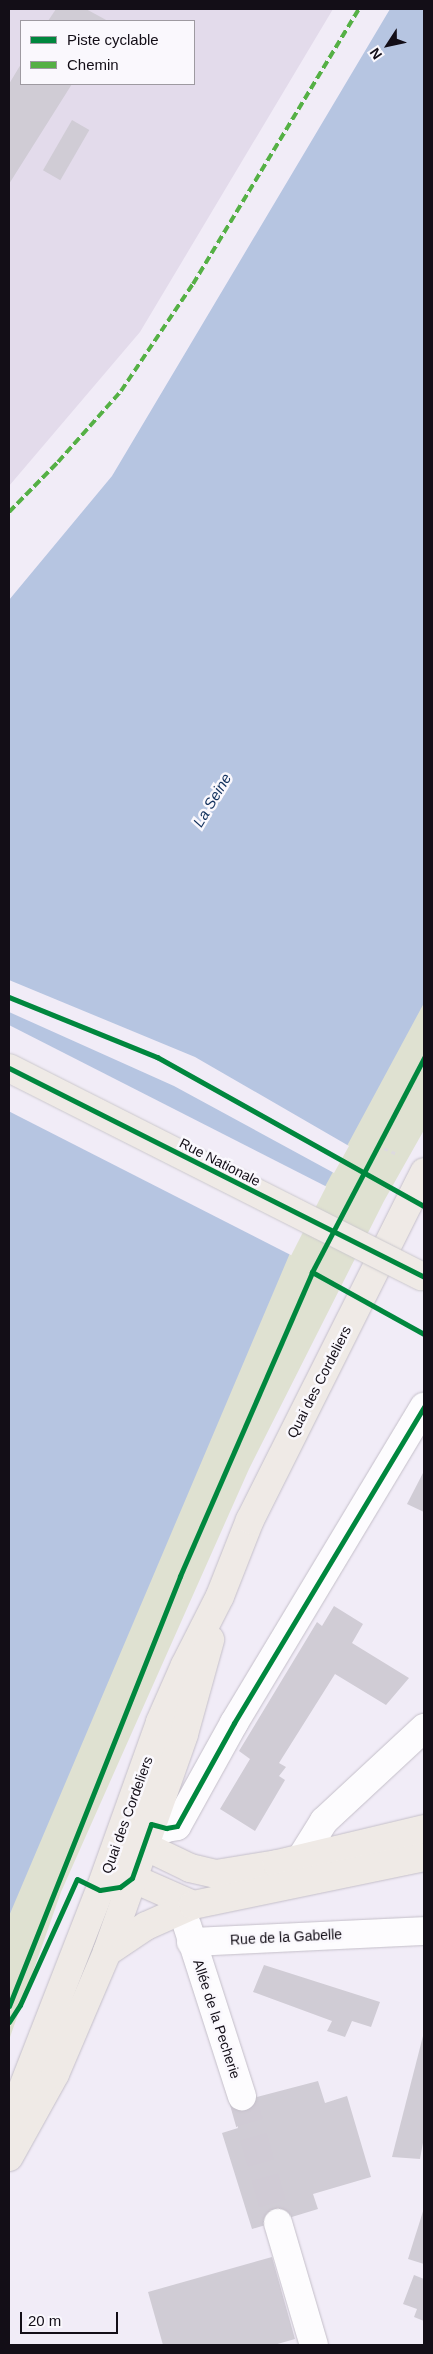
<!DOCTYPE html>
<html>
<head>
<meta charset="utf-8">
<style>
	body { margin:0 }
	#map { position:relative; width:433px; height:2354px; overflow:hidden; background:#f1ecf7; font-family:Helvetica,sans-serif }
	div>[style] { position:absolute }
	[style*='--x'] { left:calc(var(--x)*1px); top:calc(var(--y)*1px); width:calc(var(--w)*1px); rotate:calc(var(--a)*1deg) }
	.industrial>* { inset:0; background:#e3dbeb }
	.green>* { inset:0; background:#dfe1d1 }
	.water>* { inset:0; background:#b6c5e1 }
	.pier>* { inset:0; background:#f1ecf7; transform-origin:0 0 }
	.building>* { inset:0; background:#d0ccd5; transform-origin:0 0 }
	.minor-tunnel>* { height:28px; margin-top:-14px; transform-origin:0; background:repeating-linear-gradient(90deg,#d0cbd5 0 28px,transparent 0 42px) }
	.path>* { height:3px; margin-top:-1.5px; transform-origin:0; background:repeating-linear-gradient(90deg,#dddade 0 4px,transparent 0 8px) }
	.roads { filter:drop-shadow(0 0 1px #c4bfc9) drop-shadow(0 0 1px #c4bfc9) }
	.minor>* { height:28px; margin:-14px; padding:0 14px; transform-origin:14px; border-radius:14px; background:#fdfcfe }
	.major>* { height:28px; margin:-14px; padding:0 14px; transform-origin:14px; border-radius:14px; background:#efeae6 }
	.bridges { filter:drop-shadow(0 0 1px #cbc8cd) drop-shadow(0 0 1px #cbc8cd) }
	.major-bridge>* { height:28px; margin:-14px; padding:0 14px; transform-origin:14px; border-radius:14px; background:#efeae6 }
	.quiet>* { height:4px; margin-top:-2px; transform-origin:0; background:repeating-linear-gradient(90deg,#55b045 0 8px,transparent 0 12px) }
	.cycleway>* { height:5px; margin:-2.5px; padding:0 2.5px; transform-origin:2.5px; border-radius:2.5px; background:#00873e }
	span { translate:-50% -50%; white-space:nowrap; text-align:center; line-height:1.15; -webkit-text-stroke:5px #faf8fd; paint-order:stroke }
	.street-label { font-size:14px; color:#130e17 }
	.water-label { font-size:15px; color:#12315d; font-style:italic }
	.frame { position:absolute; inset:0; border:10px solid #130e17; pointer-events:none }
	.legend { position:absolute; left:20px; top:20px; width:175px; height:65px; box-sizing:border-box; background:#faf8fd; border:1px solid #9e9aa1; margin:0; padding:6px 9px; list-style:none; font-size:15px; color:#130e17 }
	.legend li { display:flex; align-items:center; gap:10px; height:25px }
	.legend b { width:25px; border:1px solid #9e9aa1 }
	.north { position:absolute; left:363px; top:20px; width:50px; height:50px; -webkit-text-stroke:4px #faf8fd; paint-order:stroke; rotate:235deg; font-size:14px; font-weight:700; line-height:20px; text-align:center; color:#130e17 }
	.north::after { content:''; display:block; margin:auto; width:18px; height:22px; background:#130e17; clip-path:polygon(50% 0,100% 100%,50% 72%,0 100%) }
	.scale { position:absolute; left:20px; top:2312px; width:98px; height:22px; box-sizing:border-box; border:2px solid #130e17; border-top:0; padding-left:6px; font-size:15px; line-height:18px; white-space:nowrap; color:#130e17; -webkit-text-stroke:4px #faf8fd; paint-order:stroke }
</style>
</head>
<body>
<div id="map">
	<div class="industrial">
		<div style="clip-path:polygon(evenodd,9px 9px,333px 9px,140px 332px,9px 486px,9px 9px,21px 21px,194px 21px,194px 84px,21px 84px,21px 21px)"></div>
	</div>
	<div class="green">
		<div style="clip-path:polygon(424px 967px,424px 1130px,384px 1201px,249px 1469px,61px 1892px,9px 2040px,9px 1902px,242px 1320px)"></div>
	</div>
	<div class="water">
		<div style="clip-path:polygon(390px 9px,424px 9px,424px 1003px,293px 1246px,9px 1916px,9px 600px,112px 476px)"></div>
	</div>
	<div class="pier">
		<div style="clip-path:polygon(9px 980px,195px 1057px,349px 1146px,334px 1173px,174px 1086px,9px 1012px)"></div>
		<div style="left:9px;top:1025px;width:356px;height:77px;rotate:27deg"></div>
	</div>
	<div class="building">
		<div style="clip-path:polygon(56px 9px,86px 9px,108px 21px,48px 21px)"></div>
		<div style="clip-path:polygon(21px 64px,21px 84px,72px 84px,9px 184px,9px 84px)"></div>
		<div style="left:72px;top:120px;width:20px;height:58px;rotate:30deg"></div>
		<div style="clip-path:polygon(424px 1471px,424px 1512px,407px 1504px)"></div>
		<div style="clip-path:polygon(334px 1606px,363px 1624px,352px 1643px,409px 1678px,386px 1705px,335px 1674px,279px 1763px,286px 1767px,279px 1776px,285px 1780px,255px 1831px,220px 1809px,250px 1759px,239px 1751px,317px 1622px,322px 1626px)"></div>
		<div style="clip-path:polygon(264px 1965px,380px 2002px,371px 2027px,352px 2021px,345px 2037px,327px 2031px,332px 2021px,253px 1992px)"></div>
		<div style="clip-path:polygon(424px 2032px,424px 2137px,420px 2159px,392px 2157px)"></div>
		<div style="clip-path:polygon(318px 2081px,325px 2103px,347px 2096px,371px 2177px,313px 2194px,318px 2209px,252px 2229px,222px 2133px,238px 2128px,230px 2104px)"></div>
		<div style="clip-path:polygon(424px 2208px,424px 2264px,408px 2259px)"></div>
		<div style="clip-path:polygon(272px 2257px,295px 2339px,274px 2345px,163px 2345px,148px 2292px)"></div>
		<div style="clip-path:polygon(414px 2275px,424px 2279px,424px 2321px,414px 2317px,417px 2309px,403px 2304px)"></div>
	</div>
	<div class="minor-tunnel">
		<div style="--x:242;--y:2096;--w:132;--a:74.2"></div>
	</div>
	<div class="path">
		<div style="--x:377;--y:1145;--w:24;--a:24"></div>
		<div style="--x:312;--y:1272;--w:25;--a:29"></div>
		<div style="--x:387;--y:1314;--w:42;--a:28.4"></div>
	</div>
	<div class="roads">
		<div class="minor">
			<div style="--x:151;--y:1824;--w:16;--a:15"></div>
			<div style="--x:166;--y:1828;--w:11;--a:-10"></div>
			<div style="--x:177;--y:1826;--w:118;--a:-61"></div>
			<div style="--x:234;--y:1723;--w:369;--a:-59"></div>
			<div style="--x:301;--y:1858;--w:44;--a:-58.1"></div>
			<div style="--x:324;--y:1821;--w:137;--a:-42.9"></div>
			<div style="--x:187;--y:1925;--w:180;--a:72.2"></div>
			<div style="--x:191;--y:1942;--w:233;--a:-2.7"></div>
			<div style="--x:278;--y:2223;--w:127;--a:73.6"></div>
		</div>
		<div class="major">
			<div style="--x:126;--y:1837;--w:71;--a:25.8"></div>
			<div style="--x:190;--y:1868;--w:27;--a:13"></div>
			<div style="--x:216;--y:1874;--w:62;--a:-9.3"></div>
			<div style="--x:277;--y:1864;--w:151;--a:-13.4"></div>
			<div style="--x:116;--y:1871;--w:84;--a:23.8"></div>
			<div style="--x:107;--y:1952;--w:47;--a:-33.7"></div>
			<div style="--x:146;--y:1926;--w:51;--a:-24.1"></div>
			<div style="--x:193;--y:1905;--w:236;--a:-11.7"></div>
			<div style="--x:9;--y:2123;--w:250;--a:-68.7"></div>
			<div style="--x:100;--y:1890;--w:178;--a:-70.3"></div>
			<div style="--x:160;--y:1722;--w:62;--a:-66.3"></div>
			<div style="--x:185;--y:1665;--w:77;--a:-63.1"></div>
			<div style="--x:220;--y:1596;--w:82;--a:-68.5"></div>
			<div style="--x:250;--y:1520;--w:389;--a:-63.4"></div>
			<div style="--x:9;--y:2157;--w:95;--a:-61"></div>
			<div style="--x:55;--y:2074;--w:133;--a:-66.9"></div>
			<div style="--x:107;--y:1952;--w:231;--a:-70.5"></div>
			<div style="--x:184;--y:1734;--w:98;--a:-74.5"></div>
		</div>
	</div>
	<div class="bridges">
		<div class="major-bridge">
			<div style="--x:9;--y:1068;--w:462;--a:26.8"></div>
		</div>
	</div>
	<div class="quiet">
		<div style="--x:9;--y:512;--w:70;--a:-45.6"></div>
		<div style="--x:58;--y:462;--w:95;--a:-48.4"></div>
		<div style="--x:121;--y:391;--w:129;--a:-56.1"></div>
		<div style="--x:193;--y:284;--w:321;--a:-58.9"></div>
	</div>
	<div class="cycleway">
		<div style="--x:9;--y:997;--w:160;--a:22.1"></div>
		<div style="--x:157;--y:1057;--w:306;--a:29.2"></div>
		<div style="--x:9;--y:1068;--w:465;--a:26.7"></div>
		<div style="--x:312;--y:1272;--w:128;--a:29"></div>
		<div style="--x:9;--y:2006;--w:463;--a:-68.3"></div>
		<div style="--x:180;--y:1576;--w:331;--a:-66.5"></div>
		<div style="--x:312;--y:1272;--w:242;--a:-62.4"></div>
		<div style="--x:9;--y:2022;--w:20;--a:-57"></div>
		<div style="--x:20;--y:2005;--w:138;--a:-65.7"></div>
		<div style="--x:77;--y:1879;--w:25;--a:26"></div>
		<div style="--x:100;--y:1890;--w:20;--a:-9"></div>
		<div style="--x:120;--y:1887;--w:15;--a:-37"></div>
		<div style="--x:132;--y:1878;--w:57;--a:-70.6"></div>
		<div style="--x:151;--y:1824;--w:16;--a:15"></div>
		<div style="--x:166;--y:1828;--w:11;--a:-10"></div>
		<div style="--x:177;--y:1826;--w:118;--a:-61"></div>
		<div style="--x:234;--y:1723;--w:369;--a:-59"></div>
	</div>
	<div class="street-label">
		<span style="left:220px;top:1162px;rotate:27deg">Rue Nationale</span>
		<span style="left:319px;top:1382px;rotate:-63deg">Quai des Cordeliers</span>
		<span style="left:127px;top:1815px;rotate:-70deg">Quai des Cordeliers</span>
		<span style="left:286px;top:1937px;rotate:-3deg">Rue de la Gabelle</span>
		<span style="left:217px;top:2019px;rotate:72deg">Allée de la Pecherie</span>
	</div>
	<div class="water-label">
		<span style="left:212px;top:800px;rotate:-59deg">La Seine</span>
	</div>
	<div class="frame"></div>
	<ul class="legend">
	<li><b style="height:6px;background:#00873e"></b>Piste cyclable</li>
	<li><b style="height:6px;background:#55b045"></b>Chemin</li>
	</ul>
	<div class="north">N</div>
	<div class="scale">20 m</div>
</div>
</body>
</html>
